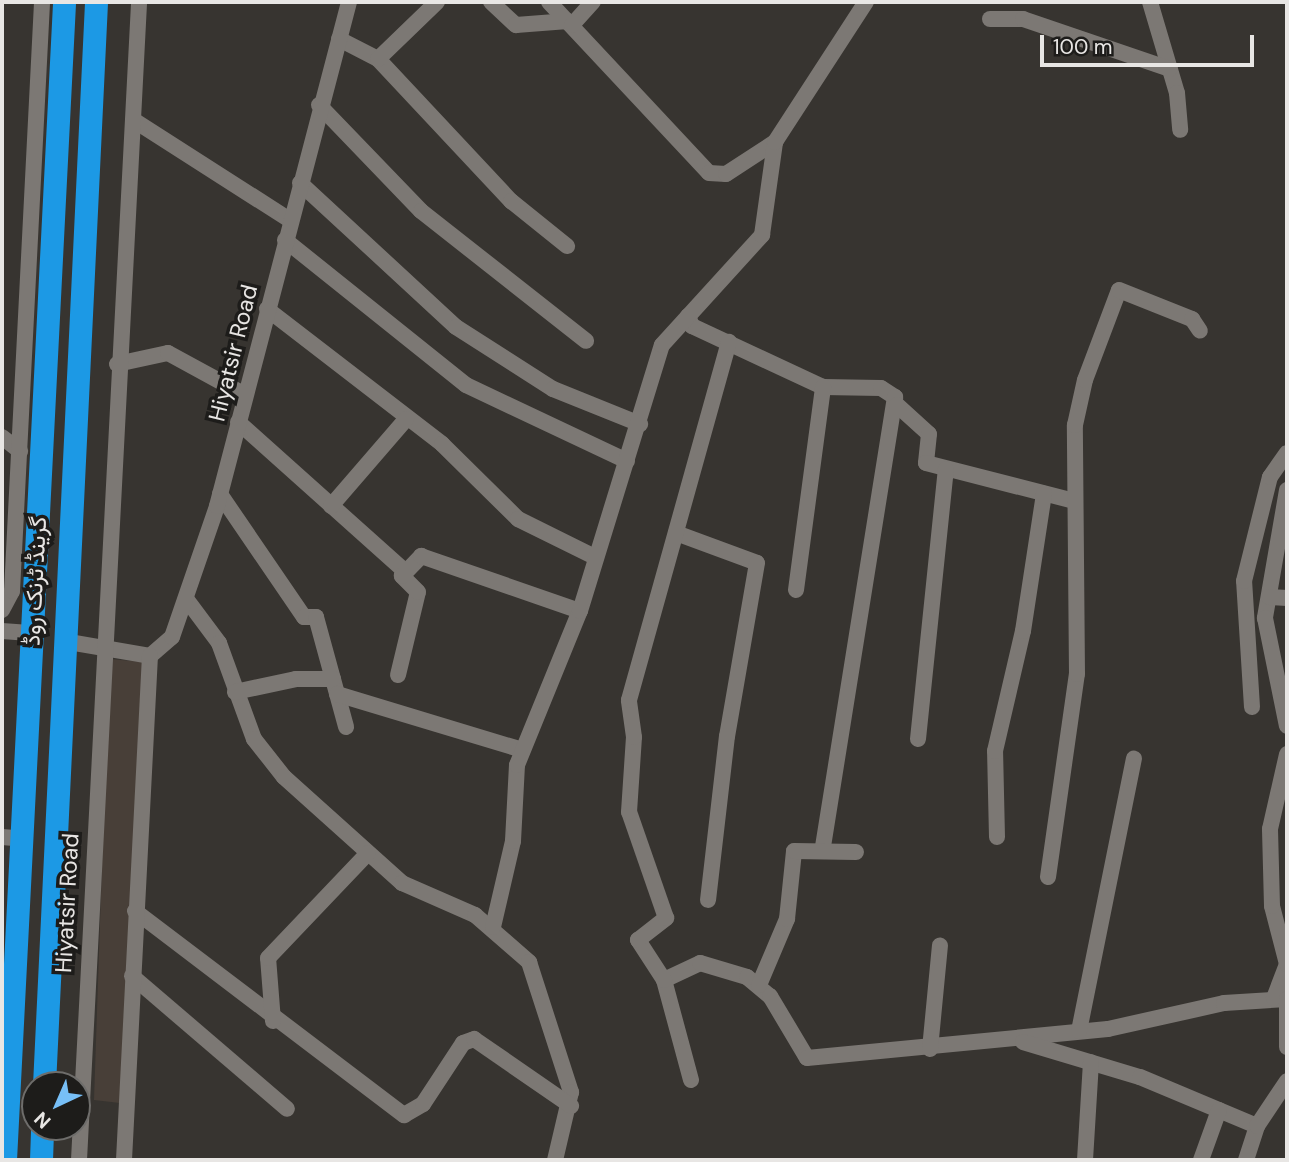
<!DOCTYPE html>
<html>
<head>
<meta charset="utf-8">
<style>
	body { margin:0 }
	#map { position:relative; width:1289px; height:1162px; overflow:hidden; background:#373430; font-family:"DM Sans",Vazirmatn,sans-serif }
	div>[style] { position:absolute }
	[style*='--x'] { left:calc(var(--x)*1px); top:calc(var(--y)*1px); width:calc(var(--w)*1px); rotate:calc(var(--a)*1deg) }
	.built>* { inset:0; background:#483f38 }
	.minor>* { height:16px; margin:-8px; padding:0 8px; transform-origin:8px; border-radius:8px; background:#7c7874 }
	.highway>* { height:23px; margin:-11.5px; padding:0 11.5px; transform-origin:11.5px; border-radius:11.5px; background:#1c99e5 }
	span { translate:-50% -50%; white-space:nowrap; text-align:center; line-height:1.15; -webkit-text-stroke:7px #1d1c1a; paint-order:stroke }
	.street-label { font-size:23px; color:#e8e6e4 }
	.frame { position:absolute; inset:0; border:4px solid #e8e6e4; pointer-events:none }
	.north { position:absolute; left:21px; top:1071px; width:70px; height:70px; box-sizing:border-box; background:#1d1c1a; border:2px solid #6e6d6b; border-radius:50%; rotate:224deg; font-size:19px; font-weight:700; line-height:28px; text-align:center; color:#e8e6e4 }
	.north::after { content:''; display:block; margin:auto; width:24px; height:32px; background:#77bff7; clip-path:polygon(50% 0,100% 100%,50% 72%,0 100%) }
	.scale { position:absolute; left:1040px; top:35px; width:214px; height:32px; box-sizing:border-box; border:4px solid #e8e6e4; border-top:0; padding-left:9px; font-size:21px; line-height:24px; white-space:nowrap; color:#e8e6e4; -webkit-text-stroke:5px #1d1c1a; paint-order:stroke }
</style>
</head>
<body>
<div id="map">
	<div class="built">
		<div style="clip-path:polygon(109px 659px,144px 662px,120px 1103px,94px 1100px)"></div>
	</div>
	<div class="minor">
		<div style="--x:491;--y:2;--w:34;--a:43"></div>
		<div style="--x:516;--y:25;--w:52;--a:-4.4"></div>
		<div style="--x:549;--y:2;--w:234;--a:46.9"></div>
		<div style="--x:709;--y:173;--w:17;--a:3"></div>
		<div style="--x:726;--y:174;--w:59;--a:-33.1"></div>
		<div style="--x:1150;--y:2;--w:95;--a:73.5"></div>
		<div style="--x:1177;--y:93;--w:37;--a:85"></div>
		<div style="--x:990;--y:19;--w:33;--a:0"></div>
		<div style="--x:1023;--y:19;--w:155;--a:18.8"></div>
		<div style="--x:572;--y:25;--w:31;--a:-48"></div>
		<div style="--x:339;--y:39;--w:44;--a:27.1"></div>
		<div style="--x:378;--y:59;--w:195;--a:46.9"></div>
		<div style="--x:511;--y:201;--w:72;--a:38.8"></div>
		<div style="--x:378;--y:59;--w:82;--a:-44"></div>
		<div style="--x:319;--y:105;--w:147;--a:46.1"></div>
		<div style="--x:421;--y:211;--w:210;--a:38.2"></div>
		<div style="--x:135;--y:121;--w:184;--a:32.6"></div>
		<div style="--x:300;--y:183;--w:212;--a:42.7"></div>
		<div style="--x:456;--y:327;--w:115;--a:32.6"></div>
		<div style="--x:553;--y:389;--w:94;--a:21.9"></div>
		<div style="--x:285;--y:240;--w:232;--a:38.7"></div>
		<div style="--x:466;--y:385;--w:178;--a:25.3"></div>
		<div style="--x:267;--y:309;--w:221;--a:37.6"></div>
		<div style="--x:442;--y:444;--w:107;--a:44.6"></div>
		<div style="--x:518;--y:519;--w:86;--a:26.3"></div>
		<div style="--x:688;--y:316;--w:11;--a:68"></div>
		<div style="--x:692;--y:326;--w:145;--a:25"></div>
		<div style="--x:823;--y:387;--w:58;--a:1"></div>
		<div style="--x:881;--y:388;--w:17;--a:33"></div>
		<div style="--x:895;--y:397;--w:457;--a:99.1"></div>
		<div style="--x:117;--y:364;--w:52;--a:-12.2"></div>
		<div style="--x:168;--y:353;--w:88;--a:28.6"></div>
		<div style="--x:897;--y:405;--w:43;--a:42.2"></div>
		<div style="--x:929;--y:434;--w:29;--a:96"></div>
		<div style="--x:926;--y:463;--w:153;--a:14.4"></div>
		<div style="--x:238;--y:422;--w:225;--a:41.8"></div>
		<div style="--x:2;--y:437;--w:23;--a:38"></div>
		<div style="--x:1287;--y:490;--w:130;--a:99.8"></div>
		<div style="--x:1265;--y:618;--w:110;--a:78.5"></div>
		<div style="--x:220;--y:494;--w:149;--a:55.7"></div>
		<div style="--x:304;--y:617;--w:12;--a:0"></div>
		<div style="--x:316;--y:617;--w:114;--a:74.7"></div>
		<div style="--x:331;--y:506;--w:115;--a:-49.2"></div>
		<div style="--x:676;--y:533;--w:86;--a:20.3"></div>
		<div style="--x:757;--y:563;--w:176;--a:99.8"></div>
		<div style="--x:727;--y:736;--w:165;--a:96.6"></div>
		<div style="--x:796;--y:590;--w:205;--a:-82.4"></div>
		<div style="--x:1269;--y:597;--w:18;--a:3"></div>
		<div style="--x:187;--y:600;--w:54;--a:53.3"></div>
		<div style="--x:219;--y:643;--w:102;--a:70"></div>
		<div style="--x:254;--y:739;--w:48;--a:51.7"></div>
		<div style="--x:284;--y:777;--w:159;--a:41.9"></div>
		<div style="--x:402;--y:883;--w:80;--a:23.7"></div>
		<div style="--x:475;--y:915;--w:72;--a:41"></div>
		<div style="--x:529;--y:962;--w:137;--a:72.1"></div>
		<div style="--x:571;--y:1092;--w:70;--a:103.2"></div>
		<div style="--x:2;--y:610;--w:21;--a:-62"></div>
		<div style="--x:12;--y:591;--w:590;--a:-87.08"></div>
		<div style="--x:2;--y:631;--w:31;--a:4"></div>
		<div style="--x:63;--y:641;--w:88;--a:9.8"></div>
		<div style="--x:150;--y:656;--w:29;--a:-41"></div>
		<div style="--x:172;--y:637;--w:139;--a:-71"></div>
		<div style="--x:217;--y:506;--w:521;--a:-75.32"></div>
		<div style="--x:398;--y:675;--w:85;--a:-76.5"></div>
		<div style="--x:418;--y:592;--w:23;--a:-135"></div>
		<div style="--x:402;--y:576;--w:28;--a:-46"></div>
		<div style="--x:421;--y:556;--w:168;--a:19.1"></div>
		<div style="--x:235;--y:692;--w:62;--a:-12"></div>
		<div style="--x:296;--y:679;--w:37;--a:0"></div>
		<div style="--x:337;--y:694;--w:193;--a:16.8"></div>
		<div style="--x:1252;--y:707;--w:126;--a:-93.6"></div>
		<div style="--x:1244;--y:581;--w:107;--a:-76"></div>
		<div style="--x:1270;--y:477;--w:29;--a:-55"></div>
		<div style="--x:918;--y:739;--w:271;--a:-84.1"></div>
		<div style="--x:2;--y:837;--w:21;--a:5"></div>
		<div style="--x:997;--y:837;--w:86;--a:-91.3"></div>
		<div style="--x:995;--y:751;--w:123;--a:-76.9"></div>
		<div style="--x:1023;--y:631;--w:139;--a:-81.3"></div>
		<div style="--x:1048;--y:877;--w:205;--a:-81.9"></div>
		<div style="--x:1077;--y:674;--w:249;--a:-90.5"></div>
		<div style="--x:1075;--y:425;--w:46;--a:-77.5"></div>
		<div style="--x:1085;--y:380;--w:96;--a:-69.3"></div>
		<div style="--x:1119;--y:290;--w:79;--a:21.7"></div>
		<div style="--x:1192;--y:319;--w:14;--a:56"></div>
		<div style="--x:135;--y:911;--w:338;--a:37.2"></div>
		<div style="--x:404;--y:1115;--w:22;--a:-30"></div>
		<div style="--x:423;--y:1104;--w:73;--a:-56.7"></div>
		<div style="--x:463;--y:1043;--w:12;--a:-20"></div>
		<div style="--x:474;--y:1039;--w:118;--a:34.6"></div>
		<div style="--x:493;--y:927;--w:88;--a:-76.9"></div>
		<div style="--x:513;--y:841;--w:76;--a:-87"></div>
		<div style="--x:517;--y:765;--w:166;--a:-67.8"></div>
		<div style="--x:580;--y:611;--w:278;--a:-72.9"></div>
		<div style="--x:662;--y:345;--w:149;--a:-47.7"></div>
		<div style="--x:762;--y:235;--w:94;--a:-82"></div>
		<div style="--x:775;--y:142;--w:167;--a:-57"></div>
		<div style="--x:132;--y:976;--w:204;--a:40.6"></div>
		<div style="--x:664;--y:980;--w:40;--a:-25"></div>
		<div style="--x:700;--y:963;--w:49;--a:16.6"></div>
		<div style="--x:747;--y:977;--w:30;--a:40"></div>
		<div style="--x:770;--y:996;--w:72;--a:59.2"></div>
		<div style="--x:807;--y:1058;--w:302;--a:-5.5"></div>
		<div style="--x:1108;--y:1029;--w:119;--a:-12.6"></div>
		<div style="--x:1224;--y:1003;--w:63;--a:-3.6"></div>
		<div style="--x:759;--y:985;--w:72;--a:-67"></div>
		<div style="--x:787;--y:919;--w:68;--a:-84.1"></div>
		<div style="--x:794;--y:851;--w:62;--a:0.9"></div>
		<div style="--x:1274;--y:998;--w:36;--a:-69"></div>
		<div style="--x:1287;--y:964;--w:60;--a:-104.5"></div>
		<div style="--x:1272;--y:906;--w:77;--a:-91.5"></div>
		<div style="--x:1270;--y:829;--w:77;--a:-77.2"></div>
		<div style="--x:1287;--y:999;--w:48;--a:90"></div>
		<div style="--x:273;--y:1021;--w:63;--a:-94.5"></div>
		<div style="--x:268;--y:958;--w:145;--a:-46.4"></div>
		<div style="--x:1079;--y:1031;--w:278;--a:-78.6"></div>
		<div style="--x:1023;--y:1042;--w:122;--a:16.7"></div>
		<div style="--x:1140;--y:1077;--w:127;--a:22.7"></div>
		<div style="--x:930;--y:1049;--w:104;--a:-84.5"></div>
		<div style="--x:691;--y:1080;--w:104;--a:-105.1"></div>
		<div style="--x:664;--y:980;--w:48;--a:-123"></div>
		<div style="--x:638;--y:940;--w:36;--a:-38"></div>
		<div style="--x:666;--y:918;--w:112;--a:-109.2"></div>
		<div style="--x:629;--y:812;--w:75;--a:-86.2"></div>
		<div style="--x:634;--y:737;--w:37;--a:-98"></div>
		<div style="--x:629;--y:700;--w:372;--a:-74.4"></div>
		<div style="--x:79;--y:1160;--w:1160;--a:-87.03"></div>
		<div style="--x:124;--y:1160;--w:505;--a:-87.05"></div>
		<div style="--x:1085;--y:1160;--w:98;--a:-86.5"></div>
		<div style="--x:1201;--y:1160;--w:53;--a:-70.2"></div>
		<div style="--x:1246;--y:1160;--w:36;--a:-72"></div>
		<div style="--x:1257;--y:1126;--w:54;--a:-56.3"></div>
	</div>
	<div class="highway">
		<div style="--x:44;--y:1085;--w:1084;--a:-87.25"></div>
		<div style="--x:5;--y:1160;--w:1160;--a:-87.08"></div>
		<div style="--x:41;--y:1160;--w:33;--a:-88"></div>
	</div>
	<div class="street-label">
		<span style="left:233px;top:353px;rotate:-76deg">Hiyatsir Road</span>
		<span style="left:35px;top:581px;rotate:-87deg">گرینڈ ٹرنک روڈ</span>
		<span style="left:67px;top:903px;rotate:-87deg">Hiyatsir Road</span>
	</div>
	<div class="frame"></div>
	<div class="north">N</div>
	<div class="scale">100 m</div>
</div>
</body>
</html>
